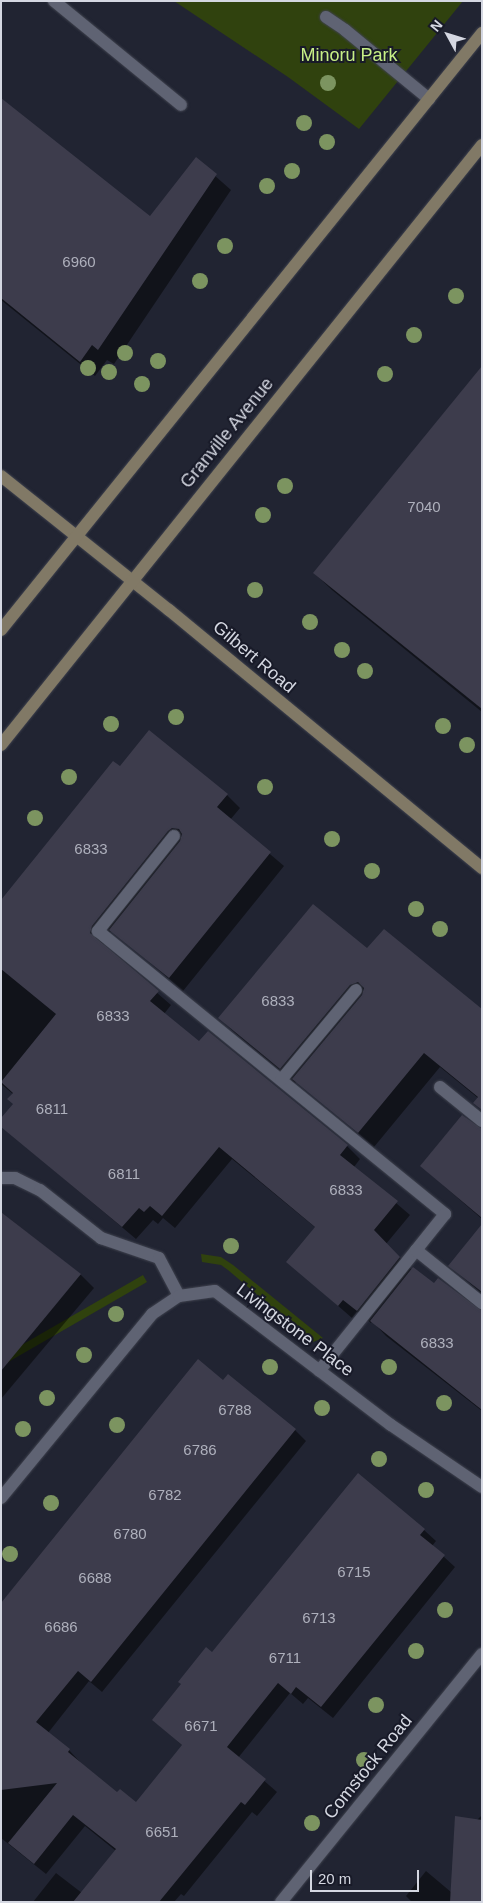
<!DOCTYPE html>
<html>
<head>
<meta charset="utf-8">
<style>
	body { margin:0 }
	#map { position:relative; width:483px; height:1903px; overflow:hidden; background:#212432; font-family:Helvetica,sans-serif }
	div>[style] { position:absolute }
	[style*='--x'] { left:calc(var(--x)*1px); top:calc(var(--y)*1px); width:calc(var(--w)*1px); rotate:calc(var(--a)*1deg) }
	.green>* { inset:0; background:#30420e; transform-origin:0 0 }
	.shadow>* { inset:0; background:#0007 }
	.building>* { inset:0; background:#3d3c4c }
	.roads { filter:drop-shadow(0 0 1px #3f424e) drop-shadow(0 0 1px #3f424e) }
	.lane>* { height:12px; margin:-6px; padding:0 6px; transform-origin:6px; border-radius:6px; background:#5f6373 }
	.street>* { height:12px; margin:-6px; padding:0 6px; transform-origin:6px; border-radius:6px; background:#5f6373 }
	.secondary>* { height:12px; margin:-6px; padding:0 6px; transform-origin:6px; border-radius:6px; background:#817966 }
	.trees>* { width:16px; height:16px; margin:-8px; border-radius:50%; background:#7c9460 }
	span { translate:-50% -50%; white-space:nowrap; text-align:center; line-height:1.15; -webkit-text-stroke:4px #181a28; paint-order:stroke }
	.number-label { font-size:15px; color:#aeb0bc }
	.number-label span { -webkit-text-stroke-width:0 }
	.park-label { font-size:18px; color:#c7ef86 }
	.street-label { font-size:18px; color:#d4d7e1 }
	.frame { position:absolute; inset:0; border:2px solid #d4d7e1; pointer-events:none }
	.north { position:absolute; left:423px; top:10px; width:50px; height:50px; -webkit-text-stroke:4px #181a28; paint-order:stroke; rotate:309deg; font-size:14px; font-weight:700; line-height:20px; text-align:center; color:#d4d7e1 }
	.north::after { content:''; display:block; margin:auto; width:18px; height:22px; background:#d4d7e1; clip-path:polygon(50% 0,100% 100%,50% 72%,0 100%) }
	.scale { position:absolute; left:310px; top:1870px; width:109px; height:22px; box-sizing:border-box; border:2px solid #d4d7e1; border-top:0; padding-left:6px; font-size:15px; line-height:18px; white-space:nowrap; color:#d4d7e1; -webkit-text-stroke:4px #181a28; paint-order:stroke }
</style>
</head>
<body>
<div id="map">
	<div class="green">
		<div style="clip-path:polygon(174px 1px,463px 1px,359px 129px,288px 77px)"></div>
		<div style="clip-path:polygon(201px 1254px,221px 1257px,233px 1265px,323px 1338px,313px 1342px,228px 1270px,221px 1265px,202px 1262px)"></div>
		<div style="left:143px;top:1275px;width:8px;height:225px;rotate:60deg"></div>
	</div>
	<div class="shadow">
		<div style="clip-path:polygon(1px 99px,150px 218px,196px 159px,231px 190px,114px 364px,107px 360px,95px 376px,1px 300px)"></div>
		<div style="clip-path:polygon(482px 368px,482px 712px,332px 590px,314px 573px)"></div>
		<div style="clip-path:polygon(120px 768px,227px 795px,240px 808px,230px 820px,284px 866px,183px 991px,112px 930px,104px 939px,104px 947px,171px 1005px,164px 1014px,199px 1043px,208px 1033px,347px 1146px,360px 1159px,354px 1167px,410px 1215px,386px 1244px,412px 1270px,434px 1285px,482px 1312px,482px 1411px,386px 1336px,372px 1321px,371px 1323px,357px 1312px,352px 1318px,288px 1262px,316px 1228px,232px 1159px,175px 1228px,163px 1218px,158px 1224px,153px 1220px,136px 1239px,1px 1126px,14px 1104px,13px 1094px,1px 1084px,1px 935px)"></div>
		<div style="clip-path:polygon(368px 950px,482px 1009px,482px 1110px,474px 1103px,478px 1098px,440px 1067px,374px 1147px,297px 1081px,295px 1083px,235px 1033px,220px 1018px)"></div>
		<div style="clip-path:polygon(482px 1130px,482px 1219px,421px 1166px)"></div>
		<div style="clip-path:polygon(1px 1212px,81px 1275px,94px 1288px,1px 1399px)"></div>
		<div style="clip-path:polygon(482px 1226px,482px 1294px,450px 1266px)"></div>
		<div style="clip-path:polygon(223px 1382px,295px 1430px,306px 1441px,102px 1692px,89px 1681px,48px 1733px,69px 1750px,80px 1762px,79px 1763px,118px 1794px,136px 1804px,183px 1746px,153px 1720px,212px 1654px,358px 1475px,424px 1530px,436px 1541px,432px 1546px,455px 1567px,333px 1718px,308px 1698px,303px 1704px,290px 1693px,238px 1758px,277px 1792px,257px 1816px,252px 1812px,184px 1896px,181px 1894px,174px 1902px,33px 1902px,56px 1873px,82px 1893px,116px 1851px,85px 1826px,46px 1874px,1px 1838px,1px 1632px)"></div>
		<div style="clip-path:polygon(482px 1815px,482px 1902px,412px 1902px,406px 1896px,426px 1871px,451px 1892px,477px 1820px)"></div>
	</div>
	<div class="building">
		<div style="clip-path:polygon(1px 98px,150px 216px,196px 157px,217px 174px,98px 350px,92px 345px,80px 362px,1px 298px)"></div>
		<div style="clip-path:polygon(482px 366px,482px 709px,313px 573px)"></div>
		<div style="clip-path:polygon(149px 730px,228px 794px,217px 807px,271px 852px,169px 978px,109px 930px,180px 841px,182px 834px,179px 829px,172px 828px,168px 831px,92px 926px,90px 933px,159px 991px,150px 1001px,199px 1041px,208px 1031px,348px 1145px,340px 1155px,398px 1201px,374px 1230px,400px 1257px,357px 1311px,343px 1300px,338px 1306px,286px 1262px,315px 1227px,219px 1147px,162px 1216px,150px 1206px,144px 1212px,139px 1208px,122px 1227px,1px 1127px,1px 1118px,13px 1104px,7px 1099px,13px 1093px,1px 1082px,56px 1014px,1px 969px,1px 900px,113px 761px,120px 766px)"></div>
		<div style="clip-path:polygon(313px 904px,367px 948px,384px 929px,482px 1009px,482px 1110px,473px 1103px,478px 1097px,424px 1053px,358px 1133px,292px 1079px,362px 995px,364px 988px,358px 982px,350px 985px,280px 1069px,218px 1018px)"></div>
		<div style="clip-path:polygon(462px 1115px,482px 1129px,482px 1218px,420px 1166px)"></div>
		<div style="clip-path:polygon(1px 1212px,81px 1274px,1px 1371px)"></div>
		<div style="clip-path:polygon(482px 1224px,482px 1292px,448px 1266px)"></div>
		<div style="clip-path:polygon(413px 1267px,434px 1283px,438px 1278px,482px 1311px,482px 1410px,370px 1321px)"></div>
		<div style="clip-path:polygon(198px 1359px,223px 1380px,228px 1374px,296px 1429px,91px 1682px,78px 1671px,36px 1722px,70px 1749px,68px 1752px,117px 1792px,120px 1789px,136px 1802px,182px 1745px,152px 1720px,181px 1684px,178px 1682px,206px 1647px,212px 1652px,358px 1473px,425px 1529px,420px 1535px,445px 1555px,321px 1707px,296px 1687px,291px 1694px,278px 1683px,227px 1747px,266px 1779px,245px 1805px,241px 1802px,159px 1902px,73px 1902px,116px 1849px,73px 1815px,34px 1864px,8px 1843px,57px 1783px,1px 1790px,1px 1603px)"></div>
		<div style="clip-path:polygon(455px 1816px,482px 1820px,482px 1902px,450px 1902px)"></div>
	</div>
	<div class="roads">
		<div class="lane">
			<div style="--x:54;--y:1;--w:164;--a:39.3"></div>
			<div style="--x:326;--y:17;--w:23;--a:34"></div>
			<div style="--x:345;--y:30;--w:109;--a:39.4"></div>
			<div style="--x:174;--y:836;--w:122;--a:128.7"></div>
			<div style="--x:98;--y:931;--w:448;--a:39.2"></div>
			<div style="--x:445;--y:1214;--w:201;--a:128.7"></div>
			<div style="--x:281;--y:1080;--w:117;--a:-50.2"></div>
			<div style="--x:440;--y:1087;--w:54;--a:39"></div>
			<div style="--x:1;--y:1178;--w:14;--a:0"></div>
			<div style="--x:15;--y:1178;--w:28;--a:26"></div>
			<div style="--x:40;--y:1190;--w:78;--a:38.2"></div>
			<div style="--x:101;--y:1238;--w:61;--a:19"></div>
			<div style="--x:159;--y:1258;--w:43;--a:62.2"></div>
			<div style="--x:416;--y:1250;--w:85;--a:38.8"></div>
		</div>
		<div class="street">
			<div style="--x:1;--y:1498;--w:238;--a:-50.6"></div>
			<div style="--x:152;--y:1314;--w:32;--a:-34"></div>
			<div style="--x:179;--y:1296;--w:36;--a:-8"></div>
			<div style="--x:215;--y:1291;--w:221;--a:37.3"></div>
			<div style="--x:391;--y:1425;--w:110;--a:34.3"></div>
			<div style="--x:281;--y:1902;--w:319;--a:-51"></div>
		</div>
		<div class="secondary">
			<div style="--x:1;--y:476;--w:215;--a:38.6"></div>
			<div style="--x:169;--y:610;--w:406;--a:39.5"></div>
			<div style="--x:1;--y:630;--w:767;--a:-51.14"></div>
			<div style="--x:1;--y:745;--w:769;--a:-51.28"></div>
		</div>
	</div>
	<div class="trees">
		<div style="left:328px;top:83px"></div>
		<div style="left:304px;top:123px"></div>
		<div style="left:327px;top:142px"></div>
		<div style="left:292px;top:171px"></div>
		<div style="left:267px;top:186px"></div>
		<div style="left:225px;top:246px"></div>
		<div style="left:200px;top:281px"></div>
		<div style="left:456px;top:296px"></div>
		<div style="left:414px;top:335px"></div>
		<div style="left:125px;top:353px"></div>
		<div style="left:158px;top:361px"></div>
		<div style="left:88px;top:368px"></div>
		<div style="left:109px;top:372px"></div>
		<div style="left:385px;top:374px"></div>
		<div style="left:142px;top:384px"></div>
		<div style="left:285px;top:486px"></div>
		<div style="left:263px;top:515px"></div>
		<div style="left:255px;top:590px"></div>
		<div style="left:310px;top:622px"></div>
		<div style="left:342px;top:650px"></div>
		<div style="left:365px;top:671px"></div>
		<div style="left:176px;top:717px"></div>
		<div style="left:111px;top:724px"></div>
		<div style="left:443px;top:726px"></div>
		<div style="left:467px;top:745px"></div>
		<div style="left:69px;top:777px"></div>
		<div style="left:265px;top:787px"></div>
		<div style="left:35px;top:818px"></div>
		<div style="left:332px;top:839px"></div>
		<div style="left:372px;top:871px"></div>
		<div style="left:416px;top:909px"></div>
		<div style="left:440px;top:929px"></div>
		<div style="left:231px;top:1246px"></div>
		<div style="left:116px;top:1314px"></div>
		<div style="left:84px;top:1355px"></div>
		<div style="left:270px;top:1367px"></div>
		<div style="left:389px;top:1367px"></div>
		<div style="left:47px;top:1398px"></div>
		<div style="left:444px;top:1403px"></div>
		<div style="left:322px;top:1408px"></div>
		<div style="left:117px;top:1425px"></div>
		<div style="left:23px;top:1429px"></div>
		<div style="left:379px;top:1459px"></div>
		<div style="left:426px;top:1490px"></div>
		<div style="left:51px;top:1503px"></div>
		<div style="left:10px;top:1554px"></div>
		<div style="left:445px;top:1610px"></div>
		<div style="left:416px;top:1651px"></div>
		<div style="left:376px;top:1705px"></div>
		<div style="left:364px;top:1760px"></div>
		<div style="left:312px;top:1823px"></div>
	</div>
	<div class="number-label">
		<span style="left:79px;top:262px">6960</span>
		<span style="left:424px;top:507px">7040</span>
		<span style="left:91px;top:849px">6833</span>
		<span style="left:278px;top:1001px">6833</span>
		<span style="left:113px;top:1016px">6833</span>
		<span style="left:52px;top:1109px">6811</span>
		<span style="left:124px;top:1174px">6811</span>
		<span style="left:346px;top:1190px">6833</span>
		<span style="left:437px;top:1343px">6833</span>
		<span style="left:235px;top:1410px">6788</span>
		<span style="left:200px;top:1450px">6786</span>
		<span style="left:165px;top:1495px">6782</span>
		<span style="left:130px;top:1534px">6780</span>
		<span style="left:354px;top:1572px">6715</span>
		<span style="left:95px;top:1578px">6688</span>
		<span style="left:319px;top:1618px">6713</span>
		<span style="left:61px;top:1627px">6686</span>
		<span style="left:285px;top:1658px">6711</span>
		<span style="left:201px;top:1726px">6671</span>
		<span style="left:162px;top:1832px">6651</span>
	</div>
	<div class="park-label">
		<span style="left:349px;top:55px">Minoru Park</span>
	</div>
	<div class="street-label">
		<span style="left:227px;top:433px;rotate:-51deg">Granville Avenue</span>
		<span style="left:254px;top:657px;rotate:40deg">Gilbert Road</span>
		<span style="left:295px;top:1330px;rotate:37deg">Livingstone Place</span>
		<span style="left:368px;top:1767px;rotate:-51deg">Comstock Road</span>
	</div>
	<div class="frame"></div>
	<div class="north">N</div>
	<div class="scale">20 m</div>
</div>
</body>
</html>
